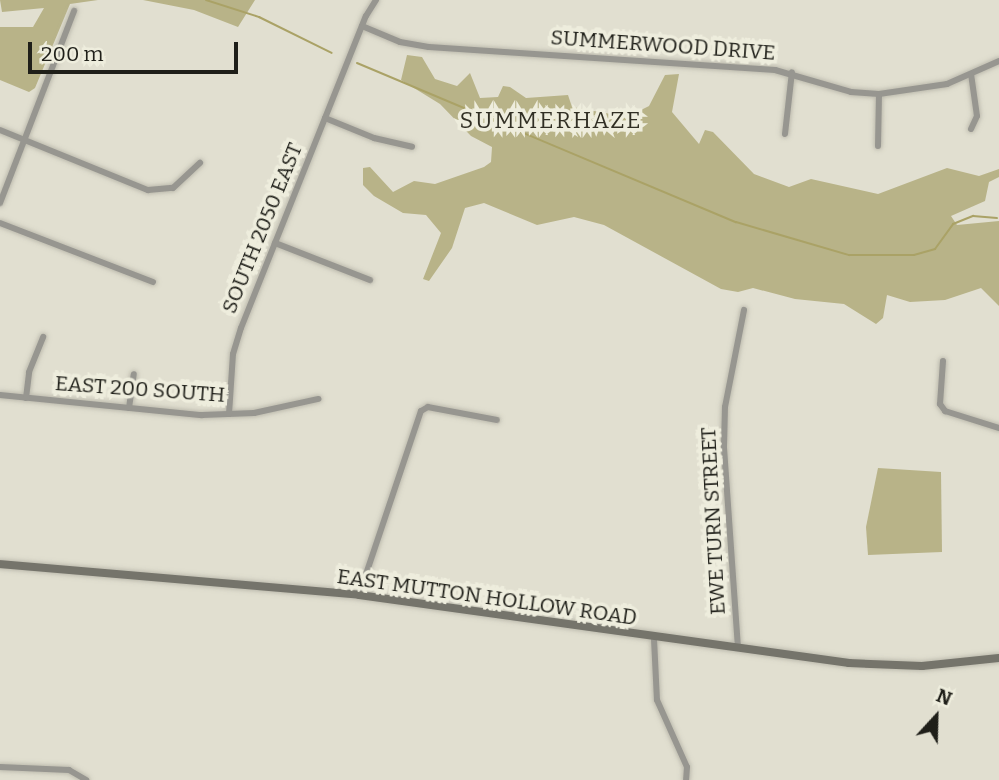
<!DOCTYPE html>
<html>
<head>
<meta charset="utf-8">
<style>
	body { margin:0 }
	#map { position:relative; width:999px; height:780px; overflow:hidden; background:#e1dfd0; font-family:Bitter,serif }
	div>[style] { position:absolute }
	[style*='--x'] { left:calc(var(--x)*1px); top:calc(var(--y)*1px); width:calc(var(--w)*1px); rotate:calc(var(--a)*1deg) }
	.green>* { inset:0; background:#b8b388 }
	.stream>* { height:2px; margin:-1px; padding:0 1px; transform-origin:1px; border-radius:1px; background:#aaa266 }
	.roads { filter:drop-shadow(0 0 2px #bebcaf) drop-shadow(0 0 2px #bebcaf) }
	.street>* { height:6px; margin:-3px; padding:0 3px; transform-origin:3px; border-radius:3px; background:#979690 }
	.secondary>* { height:8px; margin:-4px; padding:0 4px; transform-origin:4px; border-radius:4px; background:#75746b }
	span { translate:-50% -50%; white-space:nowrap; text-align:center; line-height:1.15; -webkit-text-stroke:7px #eeeddd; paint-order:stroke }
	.street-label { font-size:21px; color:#1f1f19 }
	.neighbourhood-label { font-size:23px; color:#312f24; letter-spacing:2px }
	.north { position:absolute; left:901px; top:682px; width:70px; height:70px; -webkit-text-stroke:5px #eeeddd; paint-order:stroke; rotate:22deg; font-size:19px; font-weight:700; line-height:28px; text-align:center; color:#1f1f19 }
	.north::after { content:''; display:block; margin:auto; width:24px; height:32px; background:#1f1f19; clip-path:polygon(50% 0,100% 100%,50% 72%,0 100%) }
	.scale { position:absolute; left:28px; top:42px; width:210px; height:32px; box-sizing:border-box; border:4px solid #1f1f19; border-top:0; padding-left:9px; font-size:21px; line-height:24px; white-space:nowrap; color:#1f1f19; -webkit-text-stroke:5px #eeeddd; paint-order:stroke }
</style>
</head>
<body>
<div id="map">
	<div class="green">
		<div style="clip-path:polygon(0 0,98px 0,70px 4px,35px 88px,29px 92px,0 80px,0 27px,33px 27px,44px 8px,2px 12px)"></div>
		<div style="clip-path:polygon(143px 0,255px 0,238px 27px,194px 10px)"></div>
		<div style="clip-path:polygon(407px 55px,422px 57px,435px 79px,457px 86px,470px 73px,480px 98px,498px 97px,503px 86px,510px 87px,526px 98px,568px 95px,572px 107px,627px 117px,649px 106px,665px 75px,679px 74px,672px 112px,699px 144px,705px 130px,713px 132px,754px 174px,789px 187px,811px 179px,878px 194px,947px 168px,979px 176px,999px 169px,999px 177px,989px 182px,985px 201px,951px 216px,957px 225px,999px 221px,999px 306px,981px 288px,945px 300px,910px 302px,887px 295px,883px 318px,876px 324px,844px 304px,795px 299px,753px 288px,738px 292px,721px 289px,604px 225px,574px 217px,537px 225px,484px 203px,465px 208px,452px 248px,429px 281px,423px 279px,441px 233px,426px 215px,403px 213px,374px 196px,363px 185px,363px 168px,370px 167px,393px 192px,414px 181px,435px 184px,484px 167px,491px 162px,492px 147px,471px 136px,440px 104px,401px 80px)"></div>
		<div style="clip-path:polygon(878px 468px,941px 472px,942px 552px,868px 555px,866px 527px)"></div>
	</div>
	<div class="stream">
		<div style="--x:206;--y:0;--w:56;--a:17.8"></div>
		<div style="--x:259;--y:17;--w:81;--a:26.3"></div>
		<div style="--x:357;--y:63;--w:411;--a:22.8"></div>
		<div style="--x:736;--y:222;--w:118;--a:16.3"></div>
		<div style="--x:849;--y:255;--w:65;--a:0"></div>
		<div style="--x:914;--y:255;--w:22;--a:-16"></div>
		<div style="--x:935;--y:249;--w:31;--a:-54"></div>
		<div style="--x:953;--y:224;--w:22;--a:-22"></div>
		<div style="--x:973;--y:216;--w:24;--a:5"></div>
	</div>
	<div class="roads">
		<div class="street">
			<div style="--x:362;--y:26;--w:41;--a:22.8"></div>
			<div style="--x:400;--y:42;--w:29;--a:10"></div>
			<div style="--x:429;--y:47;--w:347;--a:3.8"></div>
			<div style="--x:775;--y:70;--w:79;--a:16.1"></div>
			<div style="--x:851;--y:92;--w:28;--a:4"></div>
			<div style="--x:879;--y:94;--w:69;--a:-8.4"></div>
			<div style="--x:947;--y:84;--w:57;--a:-23.9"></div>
			<div style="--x:325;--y:118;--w:53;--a:22.2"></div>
			<div style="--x:374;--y:138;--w:39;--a:13"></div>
			<div style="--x:971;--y:129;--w:14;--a:-65"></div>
			<div style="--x:977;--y:116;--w:42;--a:-98.1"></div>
			<div style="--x:0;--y:130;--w:160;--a:22.1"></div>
			<div style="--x:148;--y:190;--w:25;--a:-5"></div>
			<div style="--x:173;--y:188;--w:37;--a:-43"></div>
			<div style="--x:785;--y:134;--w:62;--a:-83.6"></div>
			<div style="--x:878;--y:146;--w:52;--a:-88.9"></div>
			<div style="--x:0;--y:203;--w:206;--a:-68.9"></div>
			<div style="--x:0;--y:223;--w:164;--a:21.1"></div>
			<div style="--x:275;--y:243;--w:102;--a:21.3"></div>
			<div style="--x:943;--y:361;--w:43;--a:94"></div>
			<div style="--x:940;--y:404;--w:9;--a:54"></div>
			<div style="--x:945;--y:411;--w:57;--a:17.5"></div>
			<div style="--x:0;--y:395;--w:203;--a:5.7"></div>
			<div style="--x:202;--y:415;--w:52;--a:-2.2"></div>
			<div style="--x:254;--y:413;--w:66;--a:-12.3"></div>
			<div style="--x:26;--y:398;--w:26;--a:-83"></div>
			<div style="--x:29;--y:372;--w:38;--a:-68"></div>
			<div style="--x:129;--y:408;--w:34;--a:-82"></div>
			<div style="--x:229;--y:414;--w:60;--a:-86.2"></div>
			<div style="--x:233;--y:354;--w:27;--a:-73"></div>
			<div style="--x:241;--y:328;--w:336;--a:-68.2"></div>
			<div style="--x:366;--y:16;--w:19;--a:-58"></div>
			<div style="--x:359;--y:595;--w:194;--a:-71.4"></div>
			<div style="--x:421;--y:411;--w:8;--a:-30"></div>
			<div style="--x:428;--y:407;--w:70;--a:10.7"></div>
			<div style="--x:654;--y:639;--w:61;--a:87.2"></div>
			<div style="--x:657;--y:700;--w:73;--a:65.9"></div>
			<div style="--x:687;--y:767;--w:13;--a:94"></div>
			<div style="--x:738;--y:648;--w:201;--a:-94"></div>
			<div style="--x:724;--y:447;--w:40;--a:-88.6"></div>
			<div style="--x:725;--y:407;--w:99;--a:-78.9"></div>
			<div style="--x:0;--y:767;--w:69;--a:2.5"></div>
			<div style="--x:69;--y:770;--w:20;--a:30"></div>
		</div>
		<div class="secondary">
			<div style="--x:0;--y:564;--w:360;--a:4.9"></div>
			<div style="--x:359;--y:595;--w:495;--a:7.9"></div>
			<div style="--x:849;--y:663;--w:73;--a:2.4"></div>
			<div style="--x:922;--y:666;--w:77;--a:-5.9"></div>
		</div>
	</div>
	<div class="street-label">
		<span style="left:663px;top:45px;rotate:4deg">SUMMERWOOD DRIVE</span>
		<span style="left:262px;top:228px;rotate:-68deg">SOUTH 2050 EAST</span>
		<span style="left:140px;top:389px;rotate:4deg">EAST 200 SOUTH</span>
		<span style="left:713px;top:521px;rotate:-93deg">EWE TURN STREET</span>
		<span style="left:487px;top:597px;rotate:8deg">EAST MUTTON HOLLOW ROAD</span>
	</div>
	<div class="neighbourhood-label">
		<span style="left:551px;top:120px">SUMMERHAZE</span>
	</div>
	<div class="north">N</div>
	<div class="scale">200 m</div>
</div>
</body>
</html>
